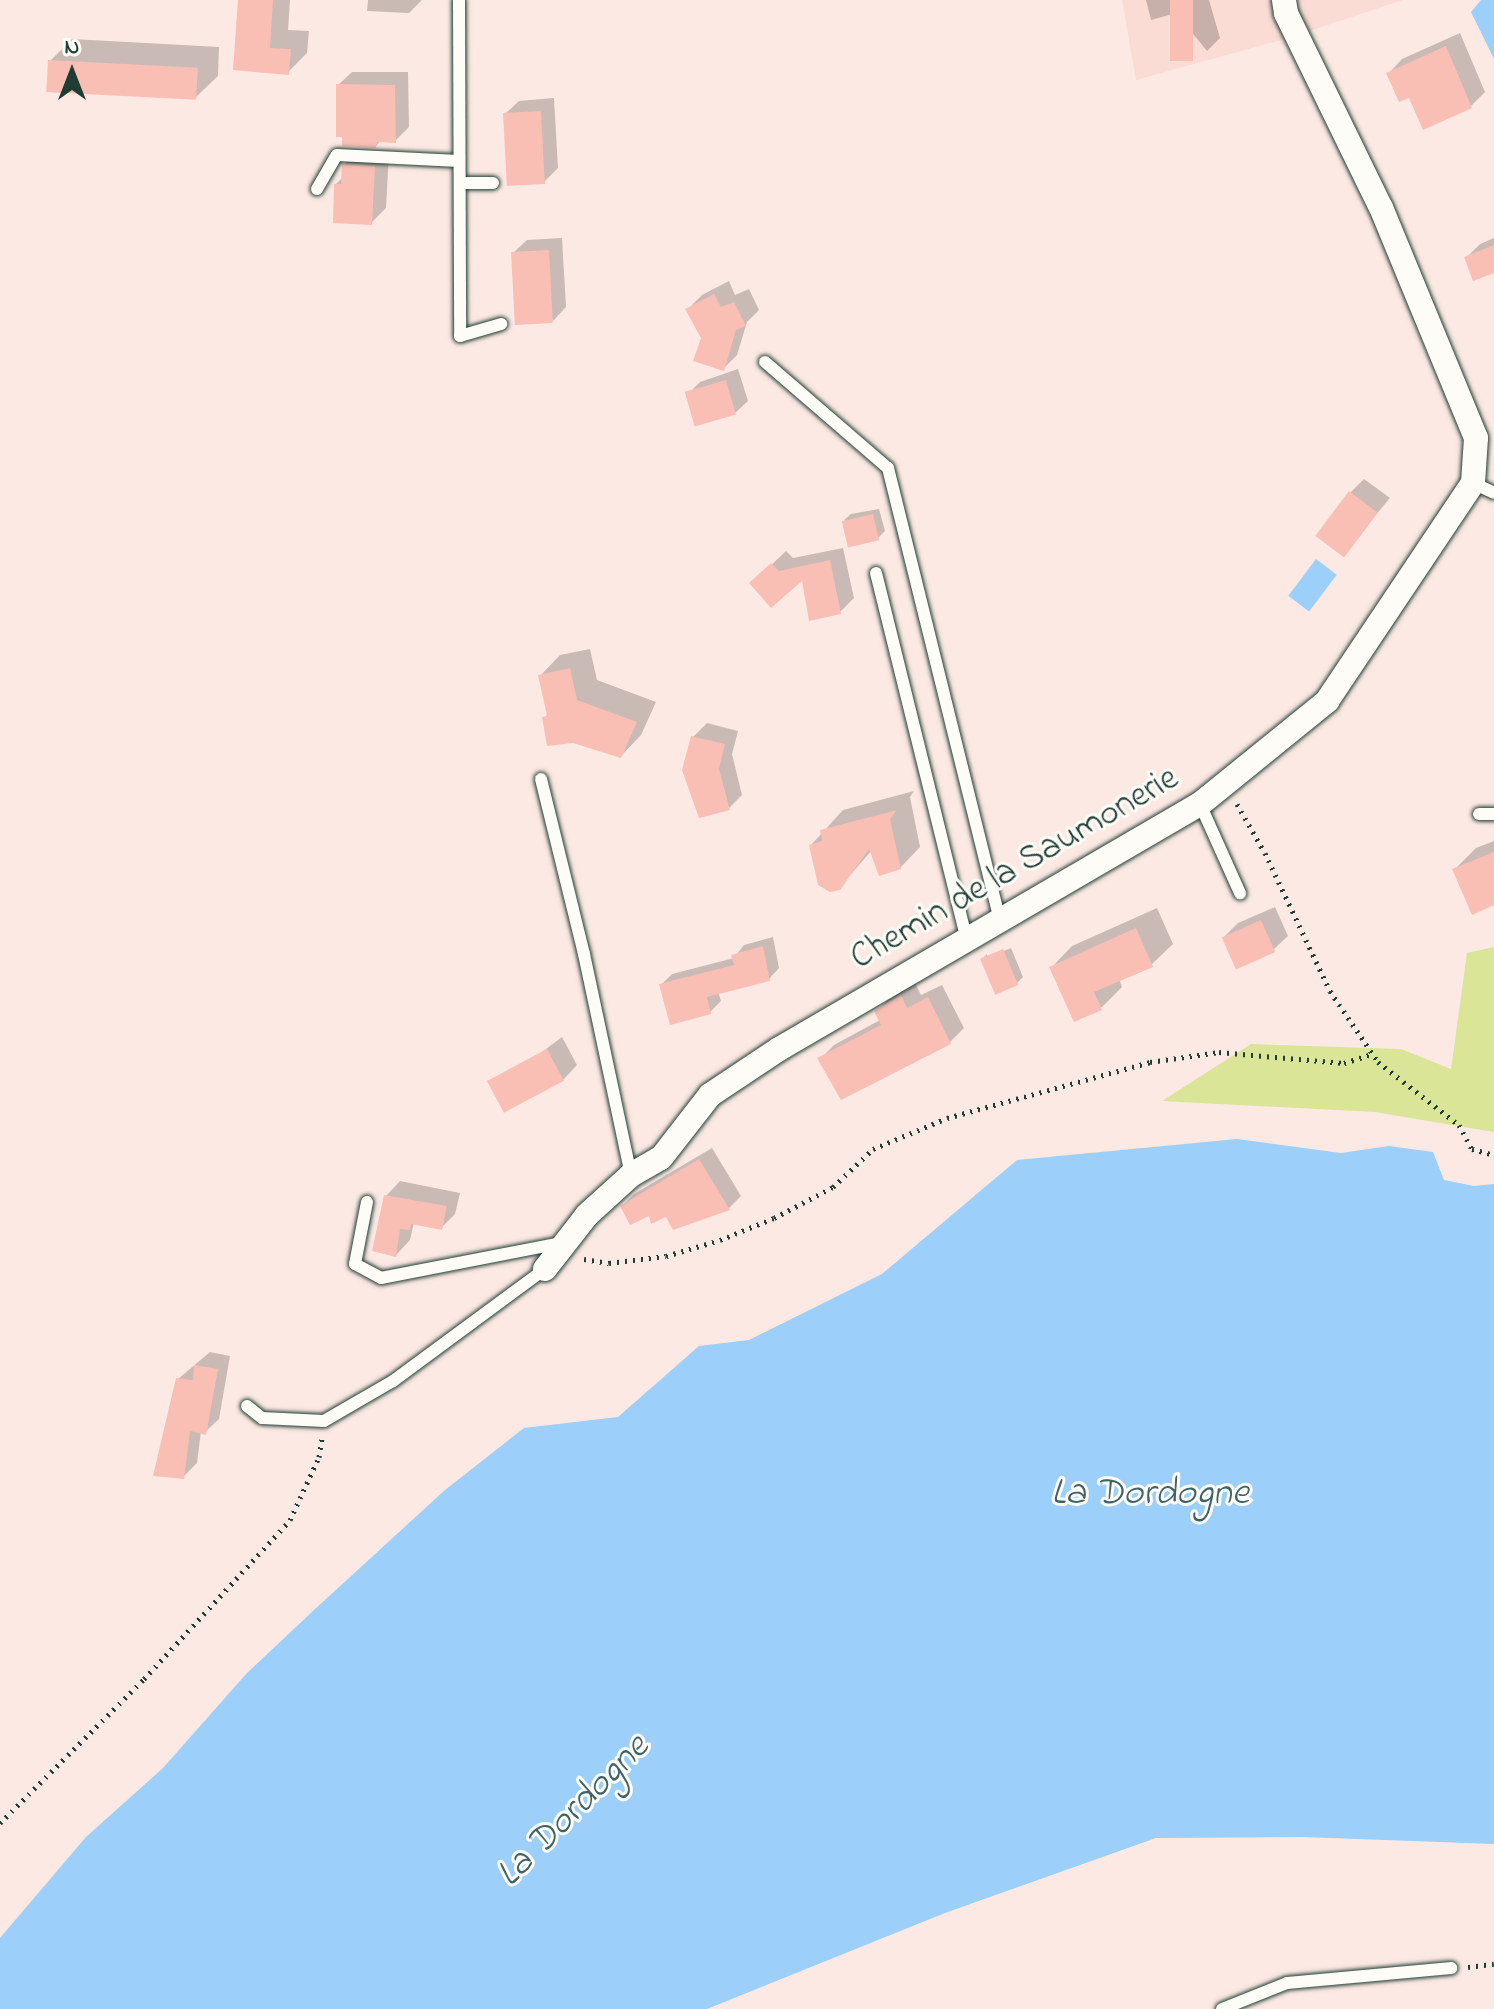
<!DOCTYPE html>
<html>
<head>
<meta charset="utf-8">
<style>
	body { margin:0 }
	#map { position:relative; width:1494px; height:2009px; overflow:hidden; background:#fce9e3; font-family:"Indie Flower",sans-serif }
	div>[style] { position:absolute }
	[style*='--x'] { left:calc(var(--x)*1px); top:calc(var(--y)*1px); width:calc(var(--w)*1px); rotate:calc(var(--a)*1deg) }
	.built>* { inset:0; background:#fbdcd5 }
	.green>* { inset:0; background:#dae597 }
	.water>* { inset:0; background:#9ccff9; transform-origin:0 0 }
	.shadow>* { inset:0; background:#0003 }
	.building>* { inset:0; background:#f9beb4; transform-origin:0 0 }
	.path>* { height:5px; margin-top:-2.5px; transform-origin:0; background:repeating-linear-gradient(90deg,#1f3d34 0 2px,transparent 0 8px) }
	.roads { filter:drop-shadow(0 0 2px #1f3d34) drop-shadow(0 0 2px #1f3d34) }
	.lane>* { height:12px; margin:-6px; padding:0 6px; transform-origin:6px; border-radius:6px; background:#fdfcf7 }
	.street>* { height:24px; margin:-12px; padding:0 12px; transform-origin:12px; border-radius:12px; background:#fdfcf7 }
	span { translate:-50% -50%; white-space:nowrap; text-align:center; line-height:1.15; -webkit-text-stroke:6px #fdfcf7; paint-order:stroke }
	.street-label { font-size:36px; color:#1f3d34 }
	.water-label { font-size:38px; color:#3e6265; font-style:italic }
	.north { position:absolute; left:32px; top:32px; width:80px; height:80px; -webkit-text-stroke:6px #fdfcf7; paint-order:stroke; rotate:0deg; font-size:22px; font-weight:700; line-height:32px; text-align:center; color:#1f3d34 }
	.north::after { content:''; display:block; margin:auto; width:28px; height:36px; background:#1f3d34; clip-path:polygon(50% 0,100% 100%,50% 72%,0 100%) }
</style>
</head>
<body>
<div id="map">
	<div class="built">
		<div style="clip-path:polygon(1122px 0,1403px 0,1285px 39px,1136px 80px)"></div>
	</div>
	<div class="green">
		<div style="clip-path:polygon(1494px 947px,1494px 1132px,1375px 1112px,1162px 1101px,1251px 1044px,1401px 1049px,1451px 1069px,1467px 953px)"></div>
	</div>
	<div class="water">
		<div style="clip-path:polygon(1481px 0,1494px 0,1494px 59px,1471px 12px)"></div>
		<div style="left:1316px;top:559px;width:26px;height:46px;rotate:37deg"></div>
		<div style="clip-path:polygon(1237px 1139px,1341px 1153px,1389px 1146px,1433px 1152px,1444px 1180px,1474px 1186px,1494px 1184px,1494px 1844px,1303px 1837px,1156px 1838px,945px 1913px,707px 2009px,0 2009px,0 1938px,86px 1837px,163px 1768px,247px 1673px,314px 1610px,445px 1490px,524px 1428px,618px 1417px,699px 1346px,749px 1340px,882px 1274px,1017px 1160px)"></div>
	</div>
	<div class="shadow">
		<div style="clip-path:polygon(240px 0,290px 0,288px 30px,309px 31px,307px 53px,288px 72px,235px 69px)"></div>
		<div style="clip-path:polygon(368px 0,422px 0,409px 13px,367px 11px)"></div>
		<div style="clip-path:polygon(1146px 0,1209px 0,1220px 38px,1207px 51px,1176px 13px,1151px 20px)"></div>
		<div style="clip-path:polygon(1460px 33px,1485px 92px,1471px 106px,1410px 96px,1388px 74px,1402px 59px)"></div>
		<div style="clip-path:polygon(72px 39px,219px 47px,218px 76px,196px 97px,50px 61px)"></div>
		<div style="clip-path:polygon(352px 72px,408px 72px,409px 127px,395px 141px,381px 140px,376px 146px,338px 85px)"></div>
		<div style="clip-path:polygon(554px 98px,558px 168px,544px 182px,505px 114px,519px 101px)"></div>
		<div style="clip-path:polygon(358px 151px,389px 152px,386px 208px,372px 222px,336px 184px,343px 177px,344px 165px)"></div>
		<div style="clip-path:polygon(562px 238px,566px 307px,553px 321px,513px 253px,527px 240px)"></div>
		<div style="clip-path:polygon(1494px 238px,1494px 271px,1466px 258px,1480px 244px)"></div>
		<div style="clip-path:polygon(729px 281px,735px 295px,749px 289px,759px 310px,747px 322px,737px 355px,723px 369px,688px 309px,702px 295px)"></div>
		<div style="clip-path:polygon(738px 369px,748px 401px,735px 413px,688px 394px,700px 382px)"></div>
		<div style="clip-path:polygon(1364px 479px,1390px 498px,1343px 554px,1350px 493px)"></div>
		<div style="clip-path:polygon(879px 509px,885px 531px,878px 538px,844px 520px,851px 514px)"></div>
		<div style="clip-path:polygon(843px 548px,854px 598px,840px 612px,803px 578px,766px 570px,786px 551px,793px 558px)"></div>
		<div style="clip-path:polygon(590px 649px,597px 680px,656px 702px,641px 735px,621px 756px,544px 718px,548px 714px,540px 676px,560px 655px)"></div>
		<div style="clip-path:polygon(707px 723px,738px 731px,732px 754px,742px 795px,729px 808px,693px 737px)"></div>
		<div style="clip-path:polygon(914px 791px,910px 797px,920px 847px,900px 868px,872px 850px,839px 888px,811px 845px,843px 810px)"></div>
		<div style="clip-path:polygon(1494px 841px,1494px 903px,1454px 870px,1476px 848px)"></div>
		<div style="clip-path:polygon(1275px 907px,1288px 936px,1273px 950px,1224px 937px,1238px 923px)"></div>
		<div style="clip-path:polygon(1157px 908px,1173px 944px,1151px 965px,1119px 979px,1122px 987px,1101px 1008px,1051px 968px,1072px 946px)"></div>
		<div style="clip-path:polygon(773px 937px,779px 968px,769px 979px,718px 992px,721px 1001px,710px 1012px,661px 985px,672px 974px,734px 958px,744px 945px)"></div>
		<div style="clip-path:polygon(1011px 948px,1023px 977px,1017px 983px,982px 959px,987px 954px,987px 958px)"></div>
		<div style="clip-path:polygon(915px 983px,921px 995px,942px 985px,964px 1028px,950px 1042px,820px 1059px,834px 1045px,880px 1020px,876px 1012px,890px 998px)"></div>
		<div style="clip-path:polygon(562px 1037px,577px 1065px,563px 1080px,494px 1088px)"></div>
		<div style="clip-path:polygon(712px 1148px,741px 1196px,729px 1208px,650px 1213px,622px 1206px,634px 1194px)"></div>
		<div style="clip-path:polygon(400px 1181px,460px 1193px,455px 1214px,441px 1228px,414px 1222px,410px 1240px,396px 1255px,386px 1196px)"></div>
		<div style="clip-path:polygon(210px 1352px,230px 1356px,219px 1419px,205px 1432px,201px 1431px,197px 1463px,183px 1477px,178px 1379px)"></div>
	</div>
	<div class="building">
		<div style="clip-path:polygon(238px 0,273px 0,270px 48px,291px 49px,289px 75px,233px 70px)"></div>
		<div style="left:1170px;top:0;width:23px;height:61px"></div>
		<div style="clip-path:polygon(1446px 46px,1472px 108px,1423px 130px,1409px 98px,1399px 102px,1386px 73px)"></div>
		<div style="left:48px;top:60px;width:150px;height:32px;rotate:3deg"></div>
		<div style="clip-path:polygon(336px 84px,395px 85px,396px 143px,377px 142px,376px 148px,342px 146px,342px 137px,336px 137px)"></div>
		<div style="left:541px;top:111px;width:73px;height:38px;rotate:87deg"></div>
		<div style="clip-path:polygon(342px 164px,375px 166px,372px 225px,333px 223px,334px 184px,341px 184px)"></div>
		<div style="clip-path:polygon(1494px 245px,1494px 273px,1473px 281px,1464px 257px)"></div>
		<div style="left:549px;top:250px;width:73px;height:38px;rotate:87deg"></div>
		<div style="clip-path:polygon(714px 294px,721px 307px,734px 302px,746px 326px,736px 330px,724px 371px,693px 361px,701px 338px,685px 309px)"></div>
		<div style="left:726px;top:380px;width:36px;height:43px;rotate:74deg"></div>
		<div style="left:1349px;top:491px;width:36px;height:56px;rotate:37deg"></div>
		<div style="left:873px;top:514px;width:27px;height:32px;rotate:77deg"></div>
		<div style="clip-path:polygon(830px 560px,841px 614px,809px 621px,802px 581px,771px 608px,749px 583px,771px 563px,779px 571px)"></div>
		<div style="clip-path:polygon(570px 668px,577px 700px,637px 722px,621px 758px,573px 743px,547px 746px,542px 717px,547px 716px,538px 675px)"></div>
		<div style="clip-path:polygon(691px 736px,725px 744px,719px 769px,730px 810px,699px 818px,682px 770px)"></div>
		<div style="clip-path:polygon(897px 810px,890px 819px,901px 869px,879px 876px,869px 849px,840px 890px,830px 892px,818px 885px,809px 845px,822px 841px,820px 830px)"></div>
		<div style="clip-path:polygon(1494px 852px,1494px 905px,1472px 915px,1452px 869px)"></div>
		<div style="left:1261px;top:920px;width:35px;height:43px;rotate:66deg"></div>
		<div style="clip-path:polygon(1136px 928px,1153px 967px,1094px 992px,1102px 1010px,1074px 1022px,1049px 967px)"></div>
		<div style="clip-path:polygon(763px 946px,770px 981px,707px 997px,711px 1014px,670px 1025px,659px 984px,734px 965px,731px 955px)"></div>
		<div style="left:1003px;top:949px;width:39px;height:25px;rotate:67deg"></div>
		<div style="clip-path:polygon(901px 995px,907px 1008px,928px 997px,951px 1044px,841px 1100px,817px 1058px,881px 1025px,874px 1011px)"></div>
		<div style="left:547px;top:1049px;width:36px;height:68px;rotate:62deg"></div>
		<div style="clip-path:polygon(699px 1159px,730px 1210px,673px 1230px,666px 1217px,651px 1224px,649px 1216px,630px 1225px,620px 1206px)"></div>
		<div style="clip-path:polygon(384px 1195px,447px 1206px,442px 1230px,411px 1224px,410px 1230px,400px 1229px,396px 1257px,372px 1251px)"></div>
		<div style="clip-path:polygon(194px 1365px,218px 1369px,206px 1435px,190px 1431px,184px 1479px,153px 1476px,176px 1378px,193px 1380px)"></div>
	</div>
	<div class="path">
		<div style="--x:1237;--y:804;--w:56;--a:60.3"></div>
		<div style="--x:1265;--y:853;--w:153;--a:64.8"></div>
		<div style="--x:1330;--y:991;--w:86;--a:55.9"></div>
		<div style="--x:1378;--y:1062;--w:103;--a:37.9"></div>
		<div style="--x:1459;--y:1125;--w:27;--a:62"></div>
		<div style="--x:1472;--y:1149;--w:23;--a:15"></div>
		<div style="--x:584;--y:1259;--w:25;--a:9"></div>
		<div style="--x:609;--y:1263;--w:57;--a:-7"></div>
		<div style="--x:666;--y:1256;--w:56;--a:-16.5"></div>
		<div style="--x:720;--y:1240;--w:58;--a:-22.2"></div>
		<div style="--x:774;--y:1218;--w:67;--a:-27.7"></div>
		<div style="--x:833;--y:1187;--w:55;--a:-43.5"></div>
		<div style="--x:873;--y:1149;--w:80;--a:-22.7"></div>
		<div style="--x:947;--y:1118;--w:211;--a:-15.4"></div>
		<div style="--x:1150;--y:1062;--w:70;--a:-8.2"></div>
		<div style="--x:1219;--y:1052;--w:125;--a:5"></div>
		<div style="--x:1344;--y:1063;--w:29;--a:-18"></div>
		<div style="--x:0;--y:1823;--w:204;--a:-45"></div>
		<div style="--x:144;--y:1679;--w:216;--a:-47.4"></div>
		<div style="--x:290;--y:1520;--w:69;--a:-65.3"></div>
		<div style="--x:319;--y:1457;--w:18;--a:-81"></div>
		<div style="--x:1468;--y:1967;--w:26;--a:-7"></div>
	</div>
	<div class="roads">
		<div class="lane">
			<div style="--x:459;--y:0;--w:336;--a:89.8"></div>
			<div style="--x:460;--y:336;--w:43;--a:-16.3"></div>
			<div style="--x:460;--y:183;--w:33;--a:0"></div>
			<div style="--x:317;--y:189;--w:39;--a:-60"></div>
			<div style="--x:337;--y:155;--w:122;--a:2.8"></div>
			<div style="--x:765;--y:362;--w:162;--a:40.8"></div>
			<div style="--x:888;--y:468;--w:467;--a:76.1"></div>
			<div style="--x:1473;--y:483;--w:23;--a:25"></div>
			<div style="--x:876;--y:573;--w:378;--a:76.1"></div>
			<div style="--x:541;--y:779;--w:180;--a:76.2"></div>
			<div style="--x:584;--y:954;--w:226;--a:78"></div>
			<div style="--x:1200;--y:804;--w:98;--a:65.8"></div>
			<div style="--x:1479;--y:814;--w:15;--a:0"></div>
			<div style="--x:367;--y:1202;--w:63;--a:101"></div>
			<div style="--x:355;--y:1264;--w:30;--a:28"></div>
			<div style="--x:381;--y:1278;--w:183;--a:-11"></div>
			<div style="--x:247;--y:1406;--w:19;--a:39"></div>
			<div style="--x:262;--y:1418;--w:62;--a:2.8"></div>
			<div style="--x:324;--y:1421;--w:80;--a:-30.1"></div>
			<div style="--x:393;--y:1381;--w:189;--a:-36.4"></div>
			<div style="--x:1222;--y:2009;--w:70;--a:-21.8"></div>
			<div style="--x:1287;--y:1983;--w:165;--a:-5.2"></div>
		</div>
		<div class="street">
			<div style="--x:545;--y:1269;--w:68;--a:-52.1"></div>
			<div style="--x:587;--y:1215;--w:59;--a:-42.3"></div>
			<div style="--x:631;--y:1175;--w:34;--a:-30"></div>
			<div style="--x:661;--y:1158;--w:80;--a:-52.1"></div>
			<div style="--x:710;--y:1095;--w:83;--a:-33.7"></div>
			<div style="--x:779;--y:1049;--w:487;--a:-30.2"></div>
			<div style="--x:1200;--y:804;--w:164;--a:-39"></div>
			<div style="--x:1327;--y:701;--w:262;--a:-56.2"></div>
			<div style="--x:1473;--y:483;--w:45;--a:-86.2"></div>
			<div style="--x:1476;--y:438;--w:249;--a:-112.4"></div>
			<div style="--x:1381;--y:208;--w:217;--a:-116"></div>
			<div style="--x:1286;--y:13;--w:13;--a:-99"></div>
		</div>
	</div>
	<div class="street-label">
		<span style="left:1015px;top:869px;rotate:-30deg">Chemin de la Saumonerie</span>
	</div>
	<div class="water-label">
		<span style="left:1150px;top:1495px">La Dordogne</span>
		<span style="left:574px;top:1812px;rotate:-45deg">La Dordogne</span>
	</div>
	<div class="north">N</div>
</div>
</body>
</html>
